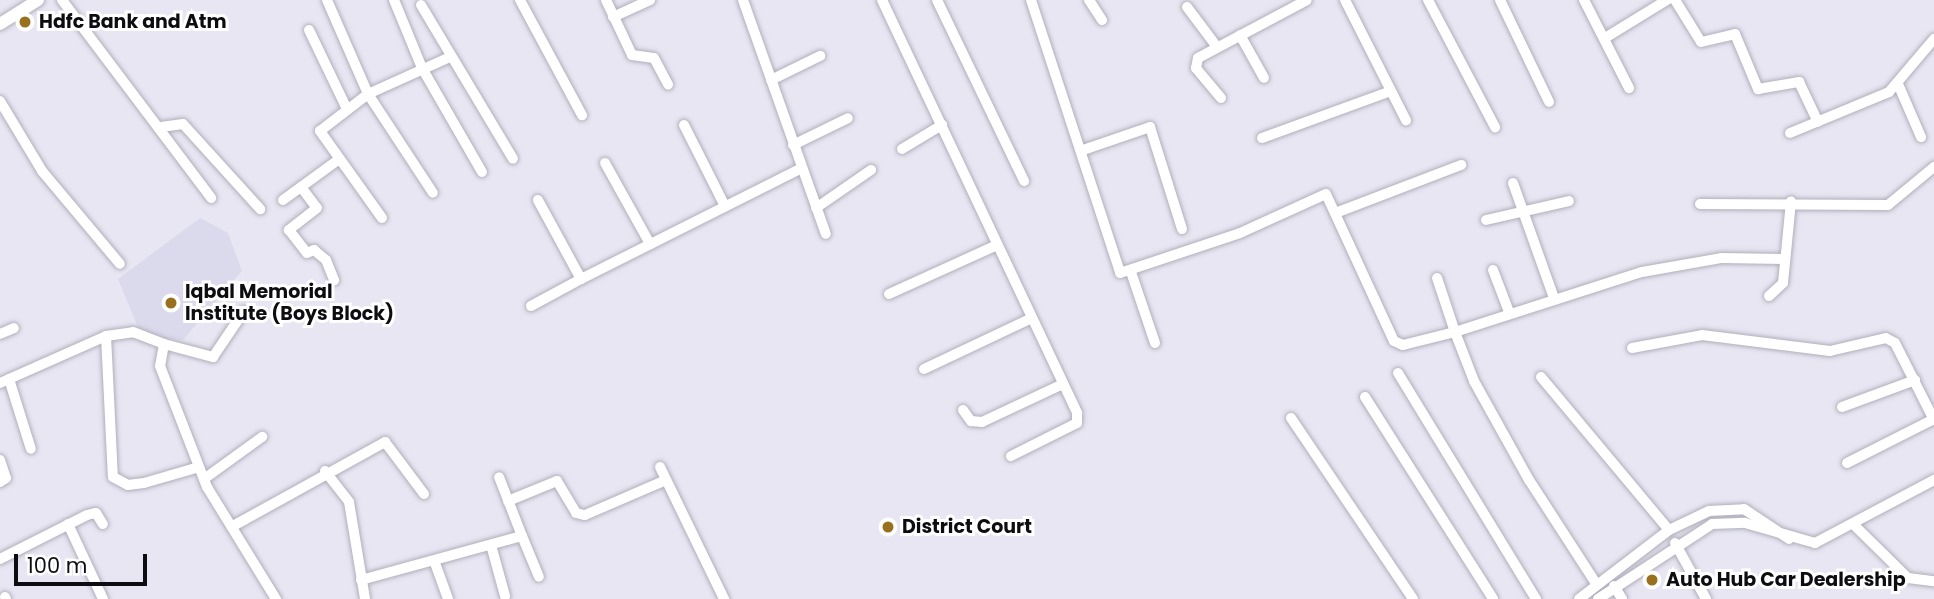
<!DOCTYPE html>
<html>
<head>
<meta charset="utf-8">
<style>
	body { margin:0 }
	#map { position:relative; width:1934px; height:599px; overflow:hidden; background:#e7e6f2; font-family:Poppins,sans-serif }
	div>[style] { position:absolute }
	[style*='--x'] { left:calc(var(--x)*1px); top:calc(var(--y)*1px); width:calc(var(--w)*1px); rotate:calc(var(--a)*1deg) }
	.built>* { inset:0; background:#dbdaec }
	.roads { filter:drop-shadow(0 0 2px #b0afbb) drop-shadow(0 0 2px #b0afbb) }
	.minor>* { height:10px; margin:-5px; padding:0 5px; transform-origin:5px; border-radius:5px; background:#fff }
	.major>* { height:12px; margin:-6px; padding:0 6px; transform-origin:6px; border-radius:6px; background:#fff }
	.dots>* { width:19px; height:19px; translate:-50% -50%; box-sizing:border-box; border:4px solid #fff; border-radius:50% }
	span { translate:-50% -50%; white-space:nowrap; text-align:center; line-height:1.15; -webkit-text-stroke:6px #fff; paint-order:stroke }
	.poi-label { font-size:19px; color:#0d0c10; font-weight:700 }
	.left { translate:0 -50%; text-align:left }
	.scale { position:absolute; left:14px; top:554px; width:133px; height:32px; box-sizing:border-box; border:4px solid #0d0c10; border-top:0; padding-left:9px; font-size:21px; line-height:24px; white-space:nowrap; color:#0d0c10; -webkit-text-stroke:5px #fff; paint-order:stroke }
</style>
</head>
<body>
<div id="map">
	<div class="built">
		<div style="clip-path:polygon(200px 218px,228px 233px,242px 271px,183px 340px,155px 337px,138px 327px,118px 279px)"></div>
	</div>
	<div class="roads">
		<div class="minor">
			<div style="--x:62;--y:0;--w:248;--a:53"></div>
			<div style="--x:327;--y:0;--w:103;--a:66.4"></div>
			<div style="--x:368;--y:94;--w:118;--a:56.7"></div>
			<div style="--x:394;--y:0;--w:74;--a:67.6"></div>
			<div style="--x:422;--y:68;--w:120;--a:60"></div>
			<div style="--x:520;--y:0;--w:131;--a:61.7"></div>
			<div style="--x:606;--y:0;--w:61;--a:64.7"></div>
			<div style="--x:632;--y:55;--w:22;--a:8"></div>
			<div style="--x:654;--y:58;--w:30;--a:62"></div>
			<div style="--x:743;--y:0;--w:248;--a:70.5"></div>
			<div style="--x:882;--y:0;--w:457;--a:64.7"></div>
			<div style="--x:1077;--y:413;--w:10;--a:90"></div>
			<div style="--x:1077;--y:423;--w:74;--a:153.4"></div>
			<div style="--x:937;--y:0;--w:201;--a:64.3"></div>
			<div style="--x:1031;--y:0;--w:287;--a:71.9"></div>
			<div style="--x:1120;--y:273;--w:126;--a:-18.4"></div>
			<div style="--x:1240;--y:233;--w:94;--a:-24.4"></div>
			<div style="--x:1326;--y:194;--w:162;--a:65.2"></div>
			<div style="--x:1394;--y:341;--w:10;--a:24"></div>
			<div style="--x:1403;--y:345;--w:54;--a:-14"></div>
			<div style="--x:1455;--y:332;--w:57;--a:-108.4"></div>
			<div style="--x:1089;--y:0;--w:24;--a:57"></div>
			<div style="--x:1345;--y:0;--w:135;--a:63.1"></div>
			<div style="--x:1428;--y:0;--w:144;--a:62.2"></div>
			<div style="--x:1500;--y:0;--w:113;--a:64.3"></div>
			<div style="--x:1584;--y:0;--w:99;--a:62.9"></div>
			<div style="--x:1675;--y:0;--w:49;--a:58.2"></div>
			<div style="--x:1701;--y:42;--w:35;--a:-13"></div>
			<div style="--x:1735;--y:34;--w:60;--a:67.3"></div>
			<div style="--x:1758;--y:89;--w:42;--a:-9.7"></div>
			<div style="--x:1799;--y:82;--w:44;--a:64.6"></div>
			<div style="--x:421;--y:5;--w:179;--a:59.1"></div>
			<div style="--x:1187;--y:7;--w:50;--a:53.1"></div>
			<div style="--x:613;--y:17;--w:41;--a:-24.7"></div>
			<div style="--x:309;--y:30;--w:88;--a:64.3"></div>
			<div style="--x:1240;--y:35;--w:49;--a:60.8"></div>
			<div style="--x:1605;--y:38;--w:73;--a:-31.5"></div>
			<div style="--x:771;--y:80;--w:55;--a:-26.1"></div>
			<div style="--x:1898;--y:84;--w:58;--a:66.5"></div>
			<div style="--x:1221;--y:98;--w:39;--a:-130"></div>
			<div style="--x:1196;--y:68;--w:10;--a:-79"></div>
			<div style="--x:1198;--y:58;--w:123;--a:-28"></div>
			<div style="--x:0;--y:101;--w:82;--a:59"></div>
			<div style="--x:42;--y:171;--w:121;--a:50"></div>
			<div style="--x:684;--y:125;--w:91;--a:63.2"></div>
			<div style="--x:161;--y:127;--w:22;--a:-8"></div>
			<div style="--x:183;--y:124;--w:115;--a:47.8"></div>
			<div style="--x:1790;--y:133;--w:107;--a:-22.5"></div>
			<div style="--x:1889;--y:92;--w:70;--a:-49.7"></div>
			<div style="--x:1262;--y:138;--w:137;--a:-20"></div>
			<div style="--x:793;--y:145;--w:61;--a:-26.1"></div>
			<div style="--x:902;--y:149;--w:47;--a:-31"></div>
			<div style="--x:1083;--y:150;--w:71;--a:-18.9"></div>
			<div style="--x:1150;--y:127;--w:107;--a:72.6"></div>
			<div style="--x:605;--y:163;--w:93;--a:60.9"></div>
			<div style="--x:1513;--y:183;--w:122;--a:70.4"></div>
			<div style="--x:301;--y:187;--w:26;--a:53"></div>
			<div style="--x:317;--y:208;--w:36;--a:142"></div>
			<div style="--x:289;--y:230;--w:29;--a:52"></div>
			<div style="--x:307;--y:253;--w:8;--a:-23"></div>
			<div style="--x:314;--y:250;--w:16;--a:40"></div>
			<div style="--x:326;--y:260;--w:22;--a:68"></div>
			<div style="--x:283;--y:200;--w:68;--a:-36"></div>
			<div style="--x:1700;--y:204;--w:188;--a:0.3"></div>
			<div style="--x:1888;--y:205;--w:60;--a:-39.6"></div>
			<div style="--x:816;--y:208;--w:67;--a:-34.6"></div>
			<div style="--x:1338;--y:212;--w:132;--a:-20.9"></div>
			<div style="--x:382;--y:218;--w:107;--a:-125.5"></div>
			<div style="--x:320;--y:131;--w:61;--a:-37.6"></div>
			<div style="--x:368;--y:94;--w:90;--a:-24.3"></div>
			<div style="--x:1486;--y:220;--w:85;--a:-12.9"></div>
			<div style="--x:1493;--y:270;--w:45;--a:69.1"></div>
			<div style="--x:1131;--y:272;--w:75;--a:71.3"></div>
			<div style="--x:581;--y:279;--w:245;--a:-26.7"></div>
			<div style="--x:889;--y:294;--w:119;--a:-24.4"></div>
			<div style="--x:1769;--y:296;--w:19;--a:-43"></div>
			<div style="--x:1783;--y:283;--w:82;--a:-84.4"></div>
			<div style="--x:531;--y:306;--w:57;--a:-28.4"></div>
			<div style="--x:581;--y:279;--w:90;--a:-118.6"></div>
			<div style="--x:0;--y:334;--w:15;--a:-23"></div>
			<div style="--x:106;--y:336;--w:141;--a:87.2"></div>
			<div style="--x:113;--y:477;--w:17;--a:28"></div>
			<div style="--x:128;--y:485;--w:16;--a:-7"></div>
			<div style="--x:144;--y:483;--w:57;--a:-16.2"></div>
			<div style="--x:164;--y:344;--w:51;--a:14.9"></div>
			<div style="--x:213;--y:357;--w:55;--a:-56"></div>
			<div style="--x:1632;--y:348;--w:71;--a:-10.5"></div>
			<div style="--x:1702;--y:335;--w:129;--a:7.1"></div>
			<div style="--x:1830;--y:351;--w:57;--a:-13.1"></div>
			<div style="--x:1886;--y:338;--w:10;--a:29"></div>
			<div style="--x:1895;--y:343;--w:86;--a:63.1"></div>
			<div style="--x:924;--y:369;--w:117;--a:-25.3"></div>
			<div style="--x:1398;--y:373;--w:265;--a:58.6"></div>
			<div style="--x:1541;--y:377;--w:199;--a:50.1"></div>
			<div style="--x:9;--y:379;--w:73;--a:72.6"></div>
			<div style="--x:0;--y:383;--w:116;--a:-23.9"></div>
			<div style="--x:106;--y:336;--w:27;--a:-8"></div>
			<div style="--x:133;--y:332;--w:33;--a:21"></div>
			<div style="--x:164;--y:344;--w:22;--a:100"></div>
			<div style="--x:160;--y:366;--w:130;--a:68.8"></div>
			<div style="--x:207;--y:487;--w:132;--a:58.4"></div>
			<div style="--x:1365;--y:397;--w:239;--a:57.6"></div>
			<div style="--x:1842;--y:407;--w:78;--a:-20.3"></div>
			<div style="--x:963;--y:410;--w:14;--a:54"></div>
			<div style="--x:971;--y:421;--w:11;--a:5"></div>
			<div style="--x:982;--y:422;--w:87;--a:-25.1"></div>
			<div style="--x:1291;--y:418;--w:218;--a:56"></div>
			<div style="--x:0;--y:460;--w:19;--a:72"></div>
			<div style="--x:6;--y:478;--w:7;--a:146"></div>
			<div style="--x:1847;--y:463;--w:97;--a:-26.8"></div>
			<div style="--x:660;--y:467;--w:147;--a:64.1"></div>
			<div style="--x:325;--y:471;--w:39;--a:52"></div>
			<div style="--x:349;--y:502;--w:98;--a:80.6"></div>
			<div style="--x:204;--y:479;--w:72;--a:-35.9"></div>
			<div style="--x:508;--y:501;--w:53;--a:-22.2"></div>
			<div style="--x:557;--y:481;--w:37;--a:59"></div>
			<div style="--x:576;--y:513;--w:9;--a:13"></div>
			<div style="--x:585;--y:515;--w:88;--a:-23.4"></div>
			<div style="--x:68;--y:524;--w:83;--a:65"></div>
			<div style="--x:1854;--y:525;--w:76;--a:44.5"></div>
			<div style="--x:1908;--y:578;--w:26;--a:7"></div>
			<div style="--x:233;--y:526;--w:174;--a:-28.9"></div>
			<div style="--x:385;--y:442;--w:65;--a:53.1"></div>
			<div style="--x:522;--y:536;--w:44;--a:67.5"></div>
			<div style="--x:1675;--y:543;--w:64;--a:61"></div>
			<div style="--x:491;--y:545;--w:53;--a:74.6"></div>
			<div style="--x:0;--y:559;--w:97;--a:-26.8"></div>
			<div style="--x:87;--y:515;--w:9;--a:-13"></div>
			<div style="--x:96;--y:513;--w:13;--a:58"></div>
			<div style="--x:435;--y:563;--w:38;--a:70"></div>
			<div style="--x:361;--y:580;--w:167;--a:-15.3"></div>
			<div style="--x:522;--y:536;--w:63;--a:-111.3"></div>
			<div style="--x:1597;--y:585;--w:125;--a:-122.9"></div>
			<div style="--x:1529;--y:480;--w:113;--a:-119.1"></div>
			<div style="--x:1474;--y:381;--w:53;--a:-111.2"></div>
			<div style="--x:1455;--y:332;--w:196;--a:-17.8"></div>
			<div style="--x:1642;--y:272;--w:80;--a:-10"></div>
			<div style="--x:1721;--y:258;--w:63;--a:0.9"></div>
			<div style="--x:1614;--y:586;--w:15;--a:58"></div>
			<div style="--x:5;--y:597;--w:2;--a:63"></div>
			<div style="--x:1579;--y:599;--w:113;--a:-37.5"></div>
			<div style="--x:1669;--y:530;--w:44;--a:-25.4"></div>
			<div style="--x:1709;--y:511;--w:35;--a:-3"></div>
			<div style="--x:1744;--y:509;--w:54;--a:33.7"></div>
			<div style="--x:1598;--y:599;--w:136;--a:-33.3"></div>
			<div style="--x:1712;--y:524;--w:33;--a:-2"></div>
			<div style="--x:1745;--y:523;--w:73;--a:15.9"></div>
			<div style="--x:1815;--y:543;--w:135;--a:-27.9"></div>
		</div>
		<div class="major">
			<div style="--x:0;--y:24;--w:45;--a:-32.3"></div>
		</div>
	</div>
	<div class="dots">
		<div style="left:25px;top:22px;background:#99701d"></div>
		<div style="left:171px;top:303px;background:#99701d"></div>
		<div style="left:888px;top:527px;background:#99701d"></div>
		<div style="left:1652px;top:580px;background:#99701d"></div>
	</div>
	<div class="poi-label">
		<span class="left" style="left:39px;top:22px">Hdfc Bank and Atm</span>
		<span class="left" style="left:185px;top:303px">Iqbal Memorial<br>Institute (Boys Block)</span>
		<span class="left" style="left:902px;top:527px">District Court</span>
		<span class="left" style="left:1666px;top:580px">Auto Hub Car Dealership</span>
	</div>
	<div class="scale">100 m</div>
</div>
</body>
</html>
